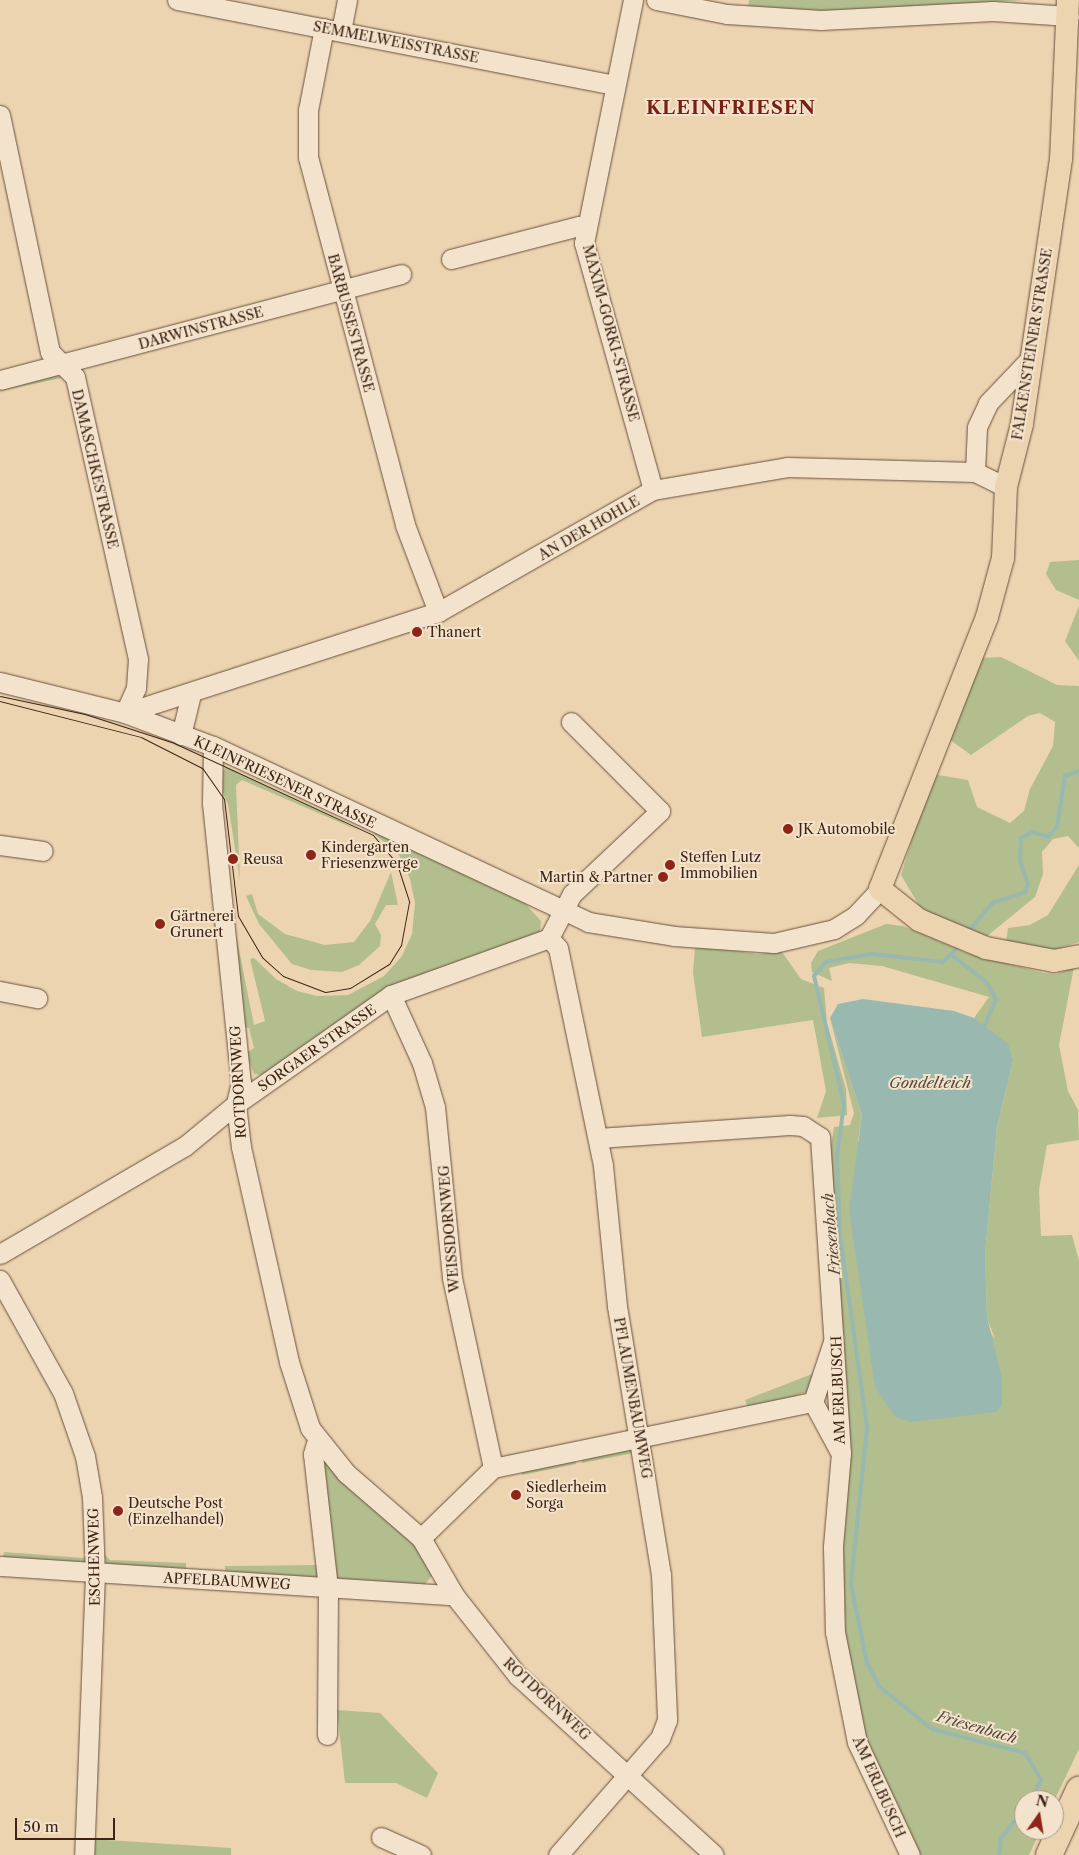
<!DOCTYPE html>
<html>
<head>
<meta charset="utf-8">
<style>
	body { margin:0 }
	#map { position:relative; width:1079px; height:1855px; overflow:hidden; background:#ecd4b1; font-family:"Libre Caslon Text",serif }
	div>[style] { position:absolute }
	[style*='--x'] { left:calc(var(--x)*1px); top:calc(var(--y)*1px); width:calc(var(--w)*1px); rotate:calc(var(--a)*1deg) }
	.green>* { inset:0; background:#b3be8f }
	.water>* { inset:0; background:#99b8af }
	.stream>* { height:4px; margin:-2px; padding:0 2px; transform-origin:2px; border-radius:2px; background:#99b8af }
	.roads { filter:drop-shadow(0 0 1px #6a503c) drop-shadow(0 0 1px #6a503c) }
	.minor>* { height:19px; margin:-9.5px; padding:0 9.5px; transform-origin:9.5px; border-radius:9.5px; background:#f3e3cc }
	.major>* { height:22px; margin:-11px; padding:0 11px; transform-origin:11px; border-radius:11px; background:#ecd4b1 }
	.highway>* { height:26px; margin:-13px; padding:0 13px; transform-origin:13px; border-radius:13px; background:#ecd4b1 }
	.tram>* { height:1px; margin:-0.5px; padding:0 0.5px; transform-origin:0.5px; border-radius:0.5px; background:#3f2415 }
	.dots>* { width:14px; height:14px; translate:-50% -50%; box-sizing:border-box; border:2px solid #f3e3cc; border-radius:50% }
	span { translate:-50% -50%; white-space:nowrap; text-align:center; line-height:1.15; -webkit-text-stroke:4px #f3e3cc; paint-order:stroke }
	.street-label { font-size:14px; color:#3f2415 }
	.poi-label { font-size:14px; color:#3f2415 }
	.left { translate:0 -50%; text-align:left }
	.right { translate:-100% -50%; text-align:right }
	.water-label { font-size:15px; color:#56493c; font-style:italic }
	.district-label { font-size:19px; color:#7a1f14; font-weight:700; letter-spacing:1px }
	.north { position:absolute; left:1014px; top:1790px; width:50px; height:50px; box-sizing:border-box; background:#f3e3cc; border:1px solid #ab9783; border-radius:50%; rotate:13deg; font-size:14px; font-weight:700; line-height:20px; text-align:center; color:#3f2415 }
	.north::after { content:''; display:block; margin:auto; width:18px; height:22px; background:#8f2418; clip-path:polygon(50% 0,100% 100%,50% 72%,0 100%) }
	.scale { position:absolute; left:15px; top:1818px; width:100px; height:22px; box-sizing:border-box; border:2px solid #3f2415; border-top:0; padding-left:6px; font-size:15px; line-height:18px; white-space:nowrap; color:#3f2415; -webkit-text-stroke:4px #f3e3cc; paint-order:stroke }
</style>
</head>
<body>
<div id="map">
	<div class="green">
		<div style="clip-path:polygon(749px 0,1025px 0,841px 11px,748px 9px)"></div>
		<div style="clip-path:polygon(44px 374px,66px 377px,0 391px,0 384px)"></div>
		<div style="clip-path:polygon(1079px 560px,1079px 600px,1056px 590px,1046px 574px,1050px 562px)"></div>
		<div style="clip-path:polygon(1079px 606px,1079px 661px,1065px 641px)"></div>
		<div style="clip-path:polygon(1001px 657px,1057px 685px,1079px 686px,1079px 848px,1068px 836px,1053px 839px,1042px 852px,1043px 874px,1035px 897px,986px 937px,951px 927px,920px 907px,901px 875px,932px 774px,968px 780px,977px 807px,1010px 823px,1024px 811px,1030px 789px,1053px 746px,1055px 722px,1040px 713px,1028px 716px,971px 755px,946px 737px,979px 658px)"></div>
		<div style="clip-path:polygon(226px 767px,331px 816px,362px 832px,242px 780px,236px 785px,240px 880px,228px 804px,217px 780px)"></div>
		<div style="clip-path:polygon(363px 824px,523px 901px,541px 921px,540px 933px,479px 955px,264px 1075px,254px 1074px,246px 1053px,254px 1048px,249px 1028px,243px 1027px,233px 920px,254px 1025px,265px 1021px,250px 959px,254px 958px,276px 979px,297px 991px,317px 996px,348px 995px,384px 976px,402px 956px,412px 934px,415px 903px,410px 879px,399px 855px)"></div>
		<div style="clip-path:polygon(1079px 865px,1079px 942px,1054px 950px,1006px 942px,1008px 928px,1030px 925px,1048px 915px)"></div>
		<div style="clip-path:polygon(391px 872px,398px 905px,386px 905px,375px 924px,381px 935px,380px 946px,359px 965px,342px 972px,311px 970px,292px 964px,259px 924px,246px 896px,252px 894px,258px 914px,285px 934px,325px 945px,354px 942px,370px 921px)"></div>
		<div style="clip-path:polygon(886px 924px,903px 926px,967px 953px,1044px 973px,1056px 974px,1074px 967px,1059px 1045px,1068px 1091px,1078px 1110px,1079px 1140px,1047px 1145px,1039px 1190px,1041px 1236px,1072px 1235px,1079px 1261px,1079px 1749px,1054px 1801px,1024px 1800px,1024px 1830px,1041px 1830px,1029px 1855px,917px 1855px,860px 1734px,840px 1627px,830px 1152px,834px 1127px,850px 1125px,854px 1113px,830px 1018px,862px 1115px,858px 1141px,995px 1339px,987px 1318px,985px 1254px,997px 1127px,1013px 1061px,974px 1018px,989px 997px,882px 966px,849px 963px,829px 968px,832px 981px,812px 972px,811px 963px,818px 951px)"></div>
		<div style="clip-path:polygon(626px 934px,757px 954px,782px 952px,801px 979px,824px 988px,827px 1023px,846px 1089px,847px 1115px,817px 1118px,826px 1091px,813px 1020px,702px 1037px,693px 973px,695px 947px,652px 943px)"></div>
		<div style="clip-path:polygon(817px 1372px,810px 1391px,749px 1411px,745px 1400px)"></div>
		<div style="clip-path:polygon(635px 1448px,634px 1453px,582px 1463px,581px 1456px)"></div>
		<div style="clip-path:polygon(575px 1457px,576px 1464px,522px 1475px,521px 1469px)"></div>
		<div style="clip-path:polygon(321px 1462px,327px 1463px,417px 1546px,433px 1575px,423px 1586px,333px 1580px)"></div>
		<div style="clip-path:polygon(4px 1552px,85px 1558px,89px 1554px,86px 1566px,3px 1558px)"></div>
		<div style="clip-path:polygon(103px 1553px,110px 1560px,186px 1563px,186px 1574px,108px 1567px)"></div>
		<div style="clip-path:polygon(321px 1565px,319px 1577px,225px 1575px,225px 1566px)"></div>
		<div style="clip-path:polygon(337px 1710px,380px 1713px,438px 1773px,427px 1798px,396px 1783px,345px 1783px)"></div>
		<div style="clip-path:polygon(92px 1839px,231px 1848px,231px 1855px,91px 1855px)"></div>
	</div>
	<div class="water">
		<div style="clip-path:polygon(863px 999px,954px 1011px,974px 1018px,1008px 1044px,1013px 1061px,997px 1127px,985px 1254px,987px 1317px,1002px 1378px,1002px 1405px,996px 1412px,910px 1422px,895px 1417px,875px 1387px,849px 1210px,862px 1115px,830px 1018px,838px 1004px)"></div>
	</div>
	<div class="stream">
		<div style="--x:968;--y:932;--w:38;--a:-50"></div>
		<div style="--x:992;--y:903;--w:35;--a:-18"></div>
		<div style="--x:1025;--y:892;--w:9;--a:-69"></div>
		<div style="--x:1028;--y:884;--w:24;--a:-109"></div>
		<div style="--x:1020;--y:861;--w:23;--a:-88"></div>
		<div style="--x:1021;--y:838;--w:13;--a:-27"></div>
		<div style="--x:1033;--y:832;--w:16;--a:18"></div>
		<div style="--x:1048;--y:837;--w:13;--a:-48"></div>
		<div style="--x:1057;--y:827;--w:52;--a:-81.1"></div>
		<div style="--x:1065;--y:776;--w:15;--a:-20"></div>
		<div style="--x:959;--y:946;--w:23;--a:135"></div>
		<div style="--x:943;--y:962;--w:71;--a:-173.6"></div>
		<div style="--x:872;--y:954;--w:47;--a:170.1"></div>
		<div style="--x:826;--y:962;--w:18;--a:131"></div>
		<div style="--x:814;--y:976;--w:131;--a:76.8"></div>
		<div style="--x:844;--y:1104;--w:52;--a:97.7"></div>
		<div style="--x:837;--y:1156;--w:79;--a:87.8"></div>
		<div style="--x:840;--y:1235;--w:195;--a:82"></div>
		<div style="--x:867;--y:1428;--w:157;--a:95.9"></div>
		<div style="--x:851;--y:1584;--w:81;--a:78.6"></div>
		<div style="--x:867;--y:1663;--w:27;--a:62"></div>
		<div style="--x:880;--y:1687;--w:67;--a:38.9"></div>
		<div style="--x:932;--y:1729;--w:96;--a:14.5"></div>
		<div style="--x:1025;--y:1753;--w:31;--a:59"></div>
		<div style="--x:1041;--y:1780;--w:22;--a:117"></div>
		<div style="--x:953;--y:956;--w:42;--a:38.2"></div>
		<div style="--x:986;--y:982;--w:20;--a:60"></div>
		<div style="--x:996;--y:999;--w:28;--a:113"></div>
		<div style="--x:999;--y:1855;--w:17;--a:-83"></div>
		<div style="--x:1001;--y:1838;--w:36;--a:-51"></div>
	</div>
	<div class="roads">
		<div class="minor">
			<div style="--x:177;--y:0;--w:445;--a:11"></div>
			<div style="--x:633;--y:0;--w:248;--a:101.4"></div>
			<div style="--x:584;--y:243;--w:256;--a:74.4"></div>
			<div style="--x:656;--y:0;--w:72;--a:11.2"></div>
			<div style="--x:727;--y:14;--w:94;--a:3.7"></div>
			<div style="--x:821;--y:20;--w:172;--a:-3"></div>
			<div style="--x:993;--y:11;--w:76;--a:3.8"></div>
			<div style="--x:324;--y:28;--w:84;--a:101"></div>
			<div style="--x:308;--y:110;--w:47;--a:90"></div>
			<div style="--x:308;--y:157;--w:381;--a:75.2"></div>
			<div style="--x:405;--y:525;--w:93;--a:69.2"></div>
			<div style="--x:341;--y:31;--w:32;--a:-79"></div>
			<div style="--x:0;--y:115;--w:242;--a:78.1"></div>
			<div style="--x:50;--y:352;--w:35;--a:45"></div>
			<div style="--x:75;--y:377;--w:289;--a:77.4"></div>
			<div style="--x:138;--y:659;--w:29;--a:94"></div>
			<div style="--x:136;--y:688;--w:27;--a:114"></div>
			<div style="--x:451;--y:259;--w:132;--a:-14.5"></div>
			<div style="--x:579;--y:226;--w:8;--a:23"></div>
			<div style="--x:0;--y:380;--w:415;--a:-14.8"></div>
			<div style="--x:975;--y:472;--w:45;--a:-87.5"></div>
			<div style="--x:977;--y:427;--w:26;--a:-65"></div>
			<div style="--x:988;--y:403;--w:61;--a:-46.3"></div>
			<div style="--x:0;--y:682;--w:129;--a:13.9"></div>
			<div style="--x:125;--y:713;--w:94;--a:20.6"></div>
			<div style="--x:213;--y:746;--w:414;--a:25.1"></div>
			<div style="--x:588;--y:922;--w:87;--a:9.2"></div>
			<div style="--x:674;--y:936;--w:100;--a:4"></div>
			<div style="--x:774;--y:943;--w:62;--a:-13.1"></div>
			<div style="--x:834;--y:929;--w:26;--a:-32"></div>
			<div style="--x:856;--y:915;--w:35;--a:-47"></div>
			<div style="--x:125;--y:713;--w:329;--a:-17.9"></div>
			<div style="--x:438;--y:612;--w:247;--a:-29.6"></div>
			<div style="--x:653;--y:490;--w:136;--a:-9.7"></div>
			<div style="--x:787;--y:467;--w:188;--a:1.5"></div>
			<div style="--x:975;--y:472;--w:34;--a:26"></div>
			<div style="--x:181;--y:735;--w:42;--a:-76.3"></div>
			<div style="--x:213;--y:746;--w:57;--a:91"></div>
			<div style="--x:212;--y:803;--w:281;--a:84.1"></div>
			<div style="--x:241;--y:1082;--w:23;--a:103"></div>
			<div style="--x:236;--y:1104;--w:43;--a:83.4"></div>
			<div style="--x:241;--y:1147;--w:220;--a:77.4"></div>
			<div style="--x:289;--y:1362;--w:69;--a:72.3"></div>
			<div style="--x:310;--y:1428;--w:58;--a:51.3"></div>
			<div style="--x:346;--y:1473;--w:99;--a:40.9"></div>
			<div style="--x:421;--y:1538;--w:66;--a:59.9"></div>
			<div style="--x:454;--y:1595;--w:103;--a:51.7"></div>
			<div style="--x:518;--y:1676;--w:265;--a:42.4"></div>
			<div style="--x:0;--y:845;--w:43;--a:7.9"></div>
			<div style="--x:549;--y:938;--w:13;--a:48"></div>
			<div style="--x:558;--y:948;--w:223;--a:78.3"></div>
			<div style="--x:603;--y:1166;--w:141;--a:84.3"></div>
			<div style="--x:617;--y:1306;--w:272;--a:80.7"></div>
			<div style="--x:661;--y:1574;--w:146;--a:87.6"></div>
			<div style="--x:667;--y:1720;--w:19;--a:111"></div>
			<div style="--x:660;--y:1738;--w:155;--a:131.1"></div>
			<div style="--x:549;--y:938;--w:50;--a:-62.4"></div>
			<div style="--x:572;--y:894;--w:121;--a:-43.3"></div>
			<div style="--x:660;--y:811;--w:126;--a:-135"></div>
			<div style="--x:0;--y:991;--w:38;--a:11"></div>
			<div style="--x:391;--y:995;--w:75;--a:65.5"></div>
			<div style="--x:422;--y:1063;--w:46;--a:73.5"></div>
			<div style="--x:435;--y:1107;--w:172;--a:84.3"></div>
			<div style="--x:452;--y:1278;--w:194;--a:77.8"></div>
			<div style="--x:598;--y:1138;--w:192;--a:-3.9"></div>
			<div style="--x:790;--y:1125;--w:13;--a:4"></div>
			<div style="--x:803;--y:1126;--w:20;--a:33"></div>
			<div style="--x:820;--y:1137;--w:317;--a:86.2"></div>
			<div style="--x:841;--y:1453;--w:94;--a:94.9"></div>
			<div style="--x:833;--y:1547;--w:85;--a:88.7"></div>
			<div style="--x:835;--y:1632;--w:112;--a:78.7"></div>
			<div style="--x:857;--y:1742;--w:125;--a:64.9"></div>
			<div style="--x:0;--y:1254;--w:214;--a:-30.3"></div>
			<div style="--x:185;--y:1146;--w:66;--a:-39.5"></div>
			<div style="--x:236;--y:1104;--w:189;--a:-35.1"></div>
			<div style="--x:391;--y:995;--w:168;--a:-19.8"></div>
			<div style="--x:0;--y:1280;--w:129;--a:60.9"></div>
			<div style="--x:63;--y:1393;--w:67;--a:70.8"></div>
			<div style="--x:85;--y:1456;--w:42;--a:80.3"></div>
			<div style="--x:92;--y:1497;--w:77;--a:87.8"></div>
			<div style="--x:95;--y:1574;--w:281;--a:92.2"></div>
			<div style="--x:813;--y:1402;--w:63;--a:-71.6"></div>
			<div style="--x:317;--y:1440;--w:15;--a:106"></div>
			<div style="--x:313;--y:1454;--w:134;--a:83.6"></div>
			<div style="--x:328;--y:1587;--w:148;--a:90.4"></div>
			<div style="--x:421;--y:1538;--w:100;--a:-44.2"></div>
			<div style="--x:493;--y:1468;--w:327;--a:-11.7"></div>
			<div style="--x:813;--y:1402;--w:55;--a:61.6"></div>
			<div style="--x:0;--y:1566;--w:455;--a:3.7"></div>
			<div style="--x:381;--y:1837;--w:44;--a:24.2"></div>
		</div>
		<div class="major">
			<div style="--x:1068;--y:0;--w:159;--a:92.5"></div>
			<div style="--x:1061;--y:159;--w:268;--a:98.4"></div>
			<div style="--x:1022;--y:424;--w:65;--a:104.3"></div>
			<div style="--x:1006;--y:487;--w:71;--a:92.4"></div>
			<div style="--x:1003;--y:558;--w:61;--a:105.2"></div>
			<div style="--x:987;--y:617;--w:292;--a:111.5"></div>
			<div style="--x:880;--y:889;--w:50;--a:38.5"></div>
			<div style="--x:919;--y:920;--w:73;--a:22.7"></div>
			<div style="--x:986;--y:948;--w:69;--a:10.8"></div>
			<div style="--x:1054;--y:961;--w:25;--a:-11"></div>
		</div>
		<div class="highway">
			<div style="--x:1049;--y:1855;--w:72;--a:-65.2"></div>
		</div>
	</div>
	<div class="tram">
		<div style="--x:0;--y:696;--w:87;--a:12"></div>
		<div style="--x:85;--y:714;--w:94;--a:18"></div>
		<div style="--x:174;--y:743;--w:219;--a:24.8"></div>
		<div style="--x:373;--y:835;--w:38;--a:50"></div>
		<div style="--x:397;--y:864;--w:40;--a:72"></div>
		<div style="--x:409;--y:902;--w:44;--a:100.5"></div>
		<div style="--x:401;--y:945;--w:22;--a:122"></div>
		<div style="--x:389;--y:964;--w:46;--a:148.4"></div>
		<div style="--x:350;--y:988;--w:25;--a:171"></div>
		<div style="--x:325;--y:992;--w:45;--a:-159.1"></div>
		<div style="--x:283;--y:976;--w:28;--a:-138"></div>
		<div style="--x:262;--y:957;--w:48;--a:-120.3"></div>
		<div style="--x:238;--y:916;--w:118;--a:-96.8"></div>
		<div style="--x:224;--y:799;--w:38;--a:-125"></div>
		<div style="--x:202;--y:768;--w:68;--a:-153.1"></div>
		<div style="--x:141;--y:737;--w:146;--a:-165.7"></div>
	</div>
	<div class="dots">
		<div style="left:417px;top:632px;background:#8f2418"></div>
		<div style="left:788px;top:829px;background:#8f2418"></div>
		<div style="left:311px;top:855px;background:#8f2418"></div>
		<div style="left:233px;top:859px;background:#8f2418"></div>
		<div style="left:670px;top:865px;background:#8f2418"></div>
		<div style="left:663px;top:877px;background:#8f2418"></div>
		<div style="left:160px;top:924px;background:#8f2418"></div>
		<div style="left:516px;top:1495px;background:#8f2418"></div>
		<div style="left:118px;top:1511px;background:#8f2418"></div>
	</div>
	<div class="street-label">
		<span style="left:396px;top:42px;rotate:11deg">SEMMELWEISSTRASSE</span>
		<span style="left:351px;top:323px;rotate:75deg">BARBUSSESTRASSE</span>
		<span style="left:201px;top:328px;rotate:-15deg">DARWINSTRASSE</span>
		<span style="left:611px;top:333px;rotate:75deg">MAXIM-GORKI-STRASSE</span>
		<span style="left:1032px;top:344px;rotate:-81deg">FALKENSTEINER STRASSE</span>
		<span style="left:95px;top:469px;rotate:77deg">DAMASCHKESTRASSE</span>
		<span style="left:589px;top:528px;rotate:-30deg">AN DER HOHLE</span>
		<span style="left:285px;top:782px;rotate:25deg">KLEINFRIESENER STRASSE</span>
		<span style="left:317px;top:1048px;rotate:-35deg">SORGAER STRASSE</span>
		<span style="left:238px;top:1082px;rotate:-93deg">ROTDORNWEG</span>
		<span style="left:449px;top:1229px;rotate:-95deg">WEISSDORNWEG</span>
		<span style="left:838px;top:1390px;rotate:-92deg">AM ERLBUSCH</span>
		<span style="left:633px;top:1398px;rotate:80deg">PFLAUMENBAUMWEG</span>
		<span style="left:94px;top:1557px;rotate:-91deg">ESCHENWEG</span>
		<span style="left:227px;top:1581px;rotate:3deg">APFELBAUMWEG</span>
		<span style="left:547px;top:1699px;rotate:43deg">ROTDORNWEG</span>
		<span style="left:879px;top:1787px;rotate:66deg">AM ERLBUSCH</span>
	</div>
	<div class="poi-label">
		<span class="left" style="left:427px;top:632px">Thanert</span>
		<span class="left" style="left:798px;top:829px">JK Automobile</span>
		<span class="left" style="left:321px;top:855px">Kindergarten<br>Friesenzwerge</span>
		<span class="left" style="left:680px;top:865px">Steffen Lutz<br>Immobilien</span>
		<span class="left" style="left:243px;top:859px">Reusa</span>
		<span class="right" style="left:653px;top:877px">Martin &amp; Partner</span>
		<span class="left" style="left:170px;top:924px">Gärtnerei<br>Grunert</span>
		<span class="left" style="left:526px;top:1495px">Siedlerheim<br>Sorga</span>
		<span class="left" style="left:128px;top:1511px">Deutsche Post<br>(Einzelhandel)</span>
	</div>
	<div class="water-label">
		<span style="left:930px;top:1083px">Gondelteich</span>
		<span style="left:831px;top:1234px;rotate:-95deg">Friesenbach</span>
		<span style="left:977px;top:1727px;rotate:16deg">Friesenbach</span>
	</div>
	<div class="district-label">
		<span style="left:731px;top:108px">KLEINFRIESEN</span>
	</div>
	<div class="north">N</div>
	<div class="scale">50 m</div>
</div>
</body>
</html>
